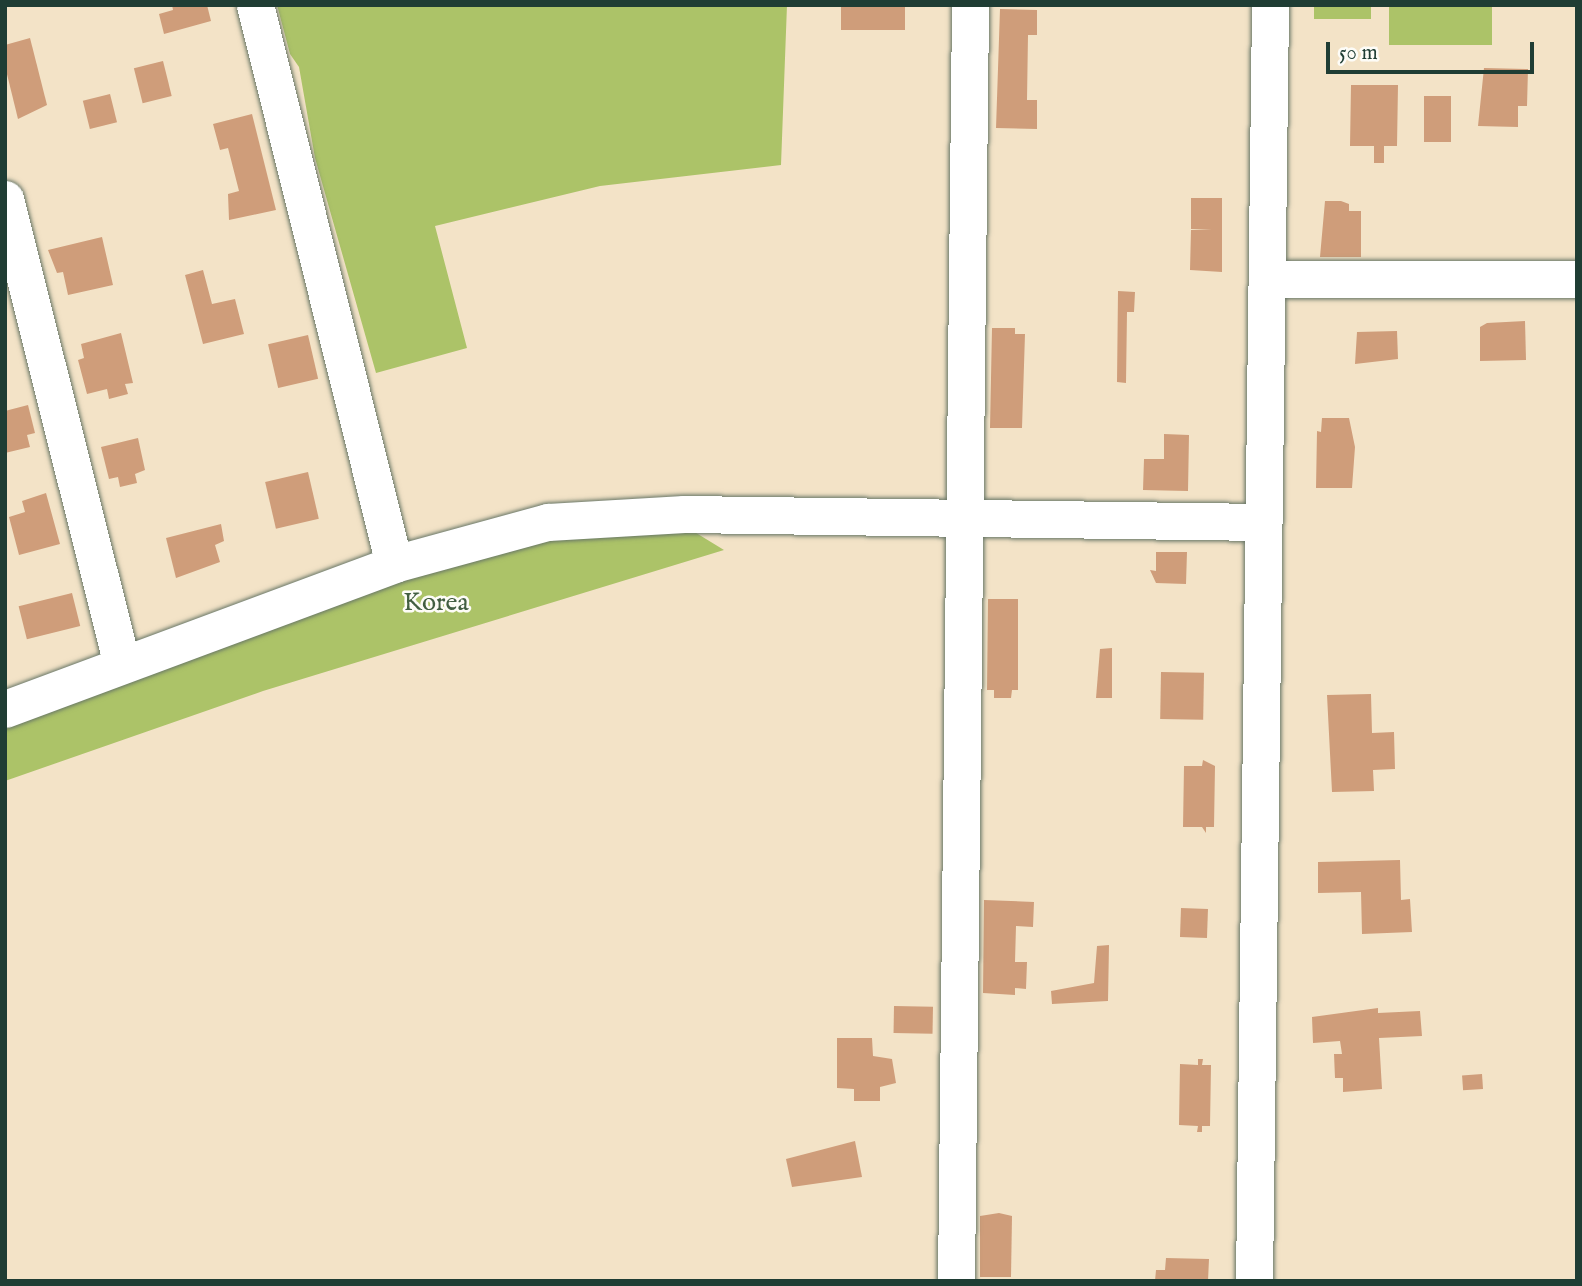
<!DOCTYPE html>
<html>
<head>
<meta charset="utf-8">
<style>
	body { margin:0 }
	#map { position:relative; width:1582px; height:1286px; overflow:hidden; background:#f3e3c7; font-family:"IM FELL English",serif }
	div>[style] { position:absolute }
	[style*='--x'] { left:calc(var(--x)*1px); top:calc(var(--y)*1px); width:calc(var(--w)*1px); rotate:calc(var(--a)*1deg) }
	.green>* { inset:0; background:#acc368; transform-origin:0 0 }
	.building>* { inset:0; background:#cf9d7a; transform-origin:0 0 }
	.roads { filter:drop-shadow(0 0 2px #697767) drop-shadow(0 0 2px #697767) }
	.minor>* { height:37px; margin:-18.5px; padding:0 18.5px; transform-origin:18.5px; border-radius:18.5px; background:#fff }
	span { translate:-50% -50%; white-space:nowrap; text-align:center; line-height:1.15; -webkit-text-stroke:5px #fdfcf7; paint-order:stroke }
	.park-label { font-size:26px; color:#425e41 }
	.frame { position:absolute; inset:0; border:7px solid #1f3d34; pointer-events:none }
	.scale { position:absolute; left:1326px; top:42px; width:208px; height:32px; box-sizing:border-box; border:4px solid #1f3d34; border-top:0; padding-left:9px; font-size:21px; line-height:24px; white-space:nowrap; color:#1f3d34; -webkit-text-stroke:5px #fdfcf7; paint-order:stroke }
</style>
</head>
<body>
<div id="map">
	<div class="green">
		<div style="clip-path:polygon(277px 5px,787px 5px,781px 165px,600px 186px,435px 226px,467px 348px,376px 373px,315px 158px,299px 67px,290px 54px)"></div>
		<div style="left:1314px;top:5px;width:57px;height:14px"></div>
		<div style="left:1389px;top:5px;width:103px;height:40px"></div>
		<div style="clip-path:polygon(688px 528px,724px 550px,263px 691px,5px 781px,5px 723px,426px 571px,539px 537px)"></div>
	</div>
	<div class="building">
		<div style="clip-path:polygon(172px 5px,207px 5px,211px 21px,164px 34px,159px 14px,173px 10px)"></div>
		<div style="left:841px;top:5px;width:64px;height:25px"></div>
		<div style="clip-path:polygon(1000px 9px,1037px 10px,1037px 35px,1028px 35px,1027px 100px,1037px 100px,1037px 129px,996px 128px)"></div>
		<div style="clip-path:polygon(30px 38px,47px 105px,18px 119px,5px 66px,5px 45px)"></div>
		<div style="left:163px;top:61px;width:36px;height:30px;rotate:76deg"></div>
		<div style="clip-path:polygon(1484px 68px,1528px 69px,1527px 106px,1518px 106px,1518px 127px,1478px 126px)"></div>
		<div style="clip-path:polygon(1351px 85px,1398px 85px,1397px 146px,1384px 146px,1384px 163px,1374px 163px,1374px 146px,1350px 146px)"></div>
		<div style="left:110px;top:94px;width:29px;height:28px;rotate:76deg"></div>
		<div style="left:1424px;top:96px;width:27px;height:46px"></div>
		<div style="clip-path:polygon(252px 114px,276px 210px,229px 220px,228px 194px,239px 191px,228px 148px,220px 150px,213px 124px)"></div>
		<div style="clip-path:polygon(1191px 198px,1222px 198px,1222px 272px,1190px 270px,1191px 230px,1212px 230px,1191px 229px)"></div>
		<div style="clip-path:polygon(1325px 201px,1341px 201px,1349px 204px,1349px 211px,1361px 211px,1361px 257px,1320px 257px)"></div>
		<div style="clip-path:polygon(102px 237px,113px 285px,68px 295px,63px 272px,57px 273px,48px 250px)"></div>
		<div style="clip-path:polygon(203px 270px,212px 304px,235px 299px,244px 334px,203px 344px,185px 275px)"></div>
		<div style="clip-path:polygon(1118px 291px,1135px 292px,1134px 312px,1127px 312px,1126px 383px,1117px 382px)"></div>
		<div style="clip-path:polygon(1525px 321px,1526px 360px,1480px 361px,1480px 327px,1487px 323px)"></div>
		<div style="clip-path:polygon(992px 328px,1015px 328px,1015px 334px,1025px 334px,1022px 428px,990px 428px)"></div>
		<div style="clip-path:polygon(1397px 331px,1398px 359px,1355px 364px,1357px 332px)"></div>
		<div style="clip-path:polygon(121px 333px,133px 383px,125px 384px,128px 394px,109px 399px,107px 389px,87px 394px,78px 360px,84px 358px,81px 344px)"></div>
		<div style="left:308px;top:335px;width:45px;height:41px;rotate:77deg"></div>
		<div style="clip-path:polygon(28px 405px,35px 433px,27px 435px,30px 447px,5px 453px,5px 411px)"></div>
		<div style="clip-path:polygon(1322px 418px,1349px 418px,1355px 447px,1352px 488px,1316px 488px,1317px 431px,1321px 432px)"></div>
		<div style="clip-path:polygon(1164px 434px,1189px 435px,1188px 491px,1143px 490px,1144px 459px,1164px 459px)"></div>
		<div style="clip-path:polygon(138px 438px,145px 470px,135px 474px,137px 483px,120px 487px,118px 477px,109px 479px,101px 447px)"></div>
		<div style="left:308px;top:472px;width:48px;height:44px;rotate:77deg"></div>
		<div style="clip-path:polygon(46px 493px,60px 544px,19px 555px,9px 517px,25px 512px,22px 501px)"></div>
		<div style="clip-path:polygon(221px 524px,224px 541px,215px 545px,220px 562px,176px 578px,166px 538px)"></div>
		<div style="clip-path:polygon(1156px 552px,1187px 552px,1186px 584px,1156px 583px,1150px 570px,1156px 571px)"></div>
		<div style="left:72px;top:593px;width:34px;height:55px;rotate:76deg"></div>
		<div style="clip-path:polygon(988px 599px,1018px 599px,1018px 690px,1012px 690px,1011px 698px,994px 698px,994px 690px,987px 690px)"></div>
		<div style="clip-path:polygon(1112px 648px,1112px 698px,1096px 698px,1100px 649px)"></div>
		<div style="left:1161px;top:672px;width:43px;height:47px;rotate:1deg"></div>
		<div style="clip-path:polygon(1371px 694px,1372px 733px,1394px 732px,1395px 769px,1373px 770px,1374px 791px,1332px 792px,1327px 695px)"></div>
		<div style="clip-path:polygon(1203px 760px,1215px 766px,1214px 827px,1206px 827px,1206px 833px,1202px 827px,1183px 827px,1184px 766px,1202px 766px)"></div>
		<div style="clip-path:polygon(1400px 860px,1401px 900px,1410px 899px,1412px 932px,1362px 934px,1361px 892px,1318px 893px,1318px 862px)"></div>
		<div style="clip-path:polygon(984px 900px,1034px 902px,1033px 927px,1016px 926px,1015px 962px,1027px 962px,1026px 989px,1015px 988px,1015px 995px,983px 993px)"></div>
		<div style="left:1181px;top:908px;width:27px;height:29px;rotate:2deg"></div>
		<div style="clip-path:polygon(1109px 945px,1108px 1001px,1052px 1004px,1051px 991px,1094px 983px,1097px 946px)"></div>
		<div style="left:894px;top:1006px;width:39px;height:27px;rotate:1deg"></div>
		<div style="clip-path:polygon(1378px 1008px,1378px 1013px,1420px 1011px,1422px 1036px,1379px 1038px,1382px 1089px,1343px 1092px,1343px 1078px,1335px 1078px,1334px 1054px,1342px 1054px,1340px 1041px,1313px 1043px,1312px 1017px)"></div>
		<div style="clip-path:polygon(837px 1038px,872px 1038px,873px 1056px,892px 1059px,896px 1083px,880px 1087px,880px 1101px,854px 1101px,854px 1089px,837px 1088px)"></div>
		<div style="clip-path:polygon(1198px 1059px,1203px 1059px,1202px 1065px,1211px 1065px,1210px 1126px,1202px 1126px,1202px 1132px,1197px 1132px,1198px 1126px,1179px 1125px,1180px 1064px,1198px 1065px)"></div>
		<div style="left:1482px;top:1074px;width:15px;height:20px;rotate:86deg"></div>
		<div style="clip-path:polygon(855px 1141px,862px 1177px,792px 1187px,786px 1159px)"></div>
		<div style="clip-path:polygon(999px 1213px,1012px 1216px,1011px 1277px,980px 1277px,980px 1216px)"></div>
		<div style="clip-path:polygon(1166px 1258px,1209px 1259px,1208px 1281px,1155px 1281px,1156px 1270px,1165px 1270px)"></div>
	</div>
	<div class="roads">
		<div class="minor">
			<div style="--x:255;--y:5;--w:576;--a:76.04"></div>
			<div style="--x:5;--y:199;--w:479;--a:75.9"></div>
			<div style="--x:1269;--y:279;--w:308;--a:0"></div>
			<div style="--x:5;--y:709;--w:415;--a:-20.4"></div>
			<div style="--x:394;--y:564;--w:160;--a:-15.3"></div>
			<div style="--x:548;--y:522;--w:136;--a:-3.4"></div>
			<div style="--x:684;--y:514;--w:577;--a:0.79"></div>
			<div style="--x:956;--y:1281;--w:1276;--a:-89.37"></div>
			<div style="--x:1254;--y:1281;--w:1276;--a:-89.28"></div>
		</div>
	</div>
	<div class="park-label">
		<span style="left:436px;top:603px">Korea</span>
	</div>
	<div class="frame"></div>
	<div class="scale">50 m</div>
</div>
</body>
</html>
